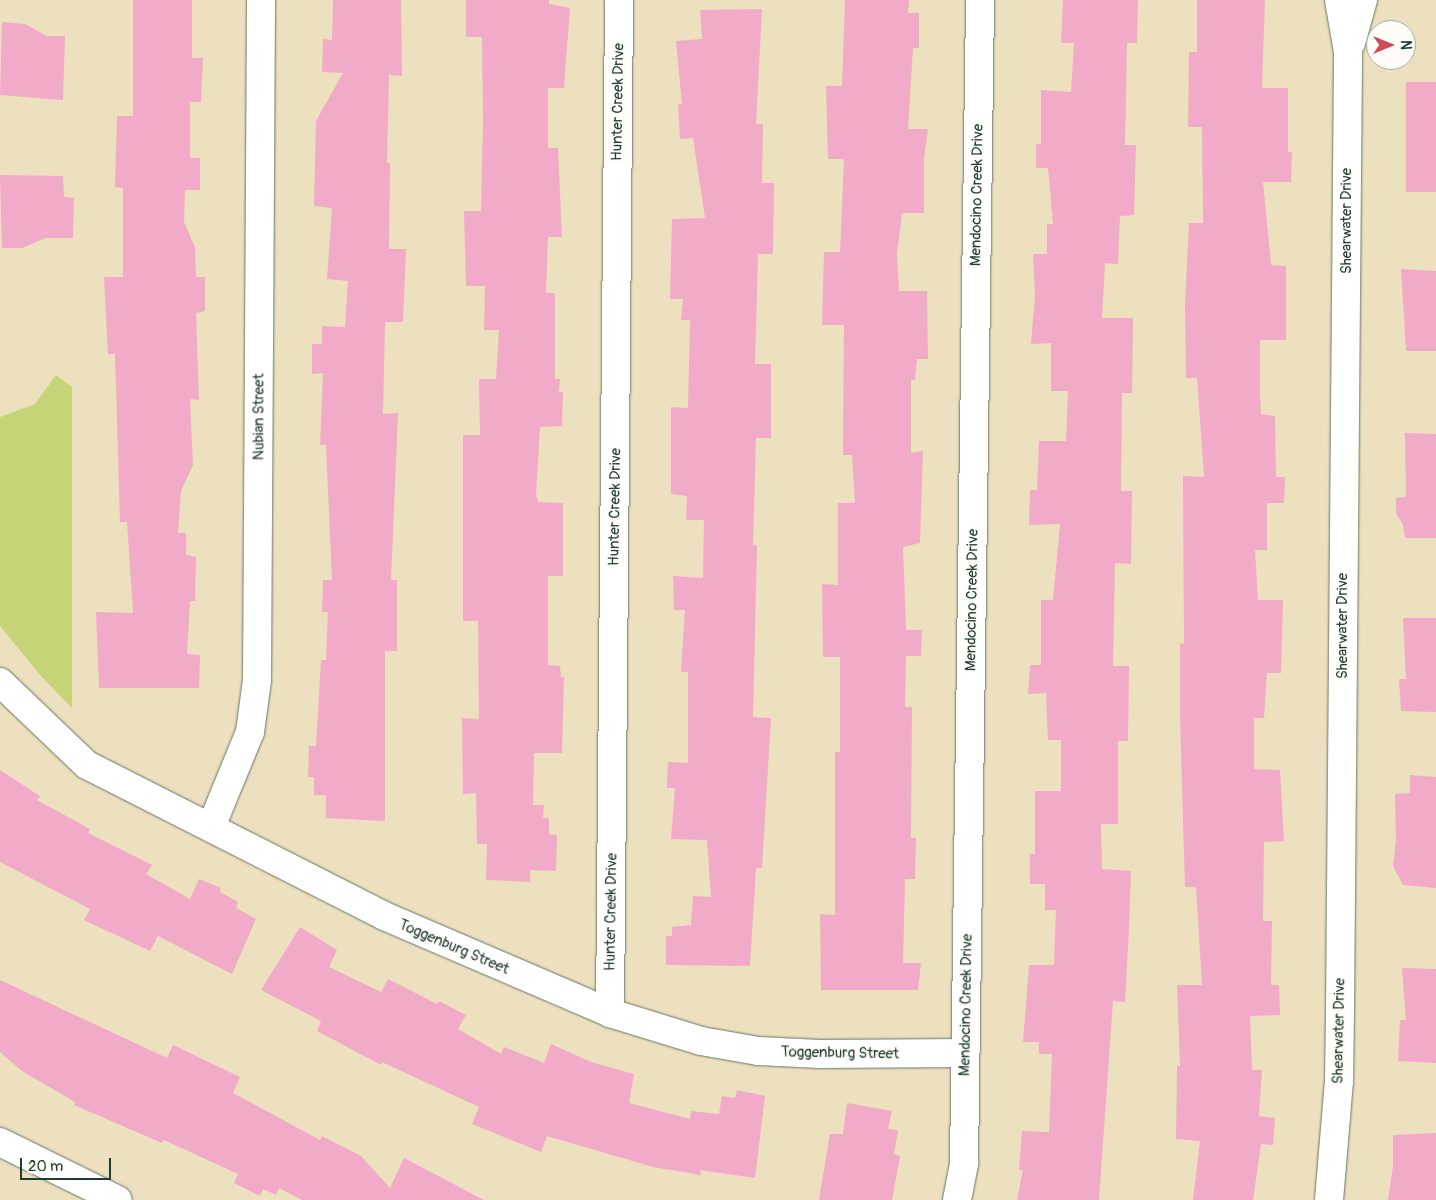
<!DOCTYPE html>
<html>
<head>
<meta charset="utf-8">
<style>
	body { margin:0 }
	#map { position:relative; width:1436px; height:1200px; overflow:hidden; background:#ede0bf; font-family:Pangolin,sans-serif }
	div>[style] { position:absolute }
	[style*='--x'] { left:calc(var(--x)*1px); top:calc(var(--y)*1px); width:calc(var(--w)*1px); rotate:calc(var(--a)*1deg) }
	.green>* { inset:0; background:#c5d476 }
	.building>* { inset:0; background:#f1aac7; transform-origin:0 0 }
	.roads { filter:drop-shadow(0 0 1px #677665) drop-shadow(0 0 1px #677665) }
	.street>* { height:28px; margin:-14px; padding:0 14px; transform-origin:14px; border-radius:14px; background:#fff }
	.secondary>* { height:28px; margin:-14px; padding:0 14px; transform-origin:14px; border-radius:14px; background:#fff }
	span { translate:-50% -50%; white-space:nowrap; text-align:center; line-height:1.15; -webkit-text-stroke:4.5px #fdfcf7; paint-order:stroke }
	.street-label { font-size:15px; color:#1f3d34 }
	.north { position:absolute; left:1366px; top:20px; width:50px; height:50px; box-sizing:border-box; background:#fdfcf7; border:1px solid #a4b0a9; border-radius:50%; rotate:90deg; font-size:14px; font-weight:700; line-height:20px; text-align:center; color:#1f3d34 }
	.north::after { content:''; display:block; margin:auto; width:18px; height:22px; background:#d1495b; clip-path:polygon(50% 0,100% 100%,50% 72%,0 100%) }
	.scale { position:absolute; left:20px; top:1158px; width:91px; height:22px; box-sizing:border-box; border:2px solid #1f3d34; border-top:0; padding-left:6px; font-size:15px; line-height:18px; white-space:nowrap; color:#1f3d34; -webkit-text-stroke:4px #fdfcf7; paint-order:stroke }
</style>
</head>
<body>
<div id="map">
	<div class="green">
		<div style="clip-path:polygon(56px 375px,72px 387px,72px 708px,41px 676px,0 626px,0 417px,35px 404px)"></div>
	</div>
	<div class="building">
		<div style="clip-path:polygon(133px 0,192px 0,192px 58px,203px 58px,201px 102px,190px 102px,190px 158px,200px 158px,200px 190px,185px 190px,184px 222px,195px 247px,196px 277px,205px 277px,205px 311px,196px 313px,199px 400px,190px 399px,193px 465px,181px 491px,178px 533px,186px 533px,186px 555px,196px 557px,195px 601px,190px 601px,187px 654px,200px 655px,199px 688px,99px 688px,96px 612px,133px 613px,127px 522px,120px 522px,115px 354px,108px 354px,104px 277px,123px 277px,123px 188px,115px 187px,117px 116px,133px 116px)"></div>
		<div style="clip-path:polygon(333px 0,401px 0,402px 76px,389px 75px,387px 163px,390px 163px,389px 249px,406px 249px,403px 322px,385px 322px,383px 414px,398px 413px,391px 580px,397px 580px,397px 651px,385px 651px,385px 821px,326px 818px,326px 795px,314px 795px,314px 777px,308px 777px,309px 746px,316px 746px,321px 660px,326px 660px,328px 612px,322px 612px,323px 580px,332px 580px,326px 445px,320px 445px,323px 373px,312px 374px,312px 344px,322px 344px,322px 326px,345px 327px,348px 281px,327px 279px,332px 208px,314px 206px,316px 121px,343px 73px,322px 72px,323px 39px,332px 40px)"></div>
		<div style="clip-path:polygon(466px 0,549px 0,549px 4px,570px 8px,564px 88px,548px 88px,548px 148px,558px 148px,562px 237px,548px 237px,546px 293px,555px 293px,555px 379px,560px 379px,559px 392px,563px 392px,562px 426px,540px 427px,536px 494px,538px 502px,563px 503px,563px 576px,548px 576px,548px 665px,560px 666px,561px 677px,564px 677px,562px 753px,534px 753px,533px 805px,544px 805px,543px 818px,549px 818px,549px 834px,557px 835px,556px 871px,530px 870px,530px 882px,486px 880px,487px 844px,477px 844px,476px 793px,463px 794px,462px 718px,479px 719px,478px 621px,463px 621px,463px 435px,480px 435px,479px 379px,496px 379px,499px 330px,484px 330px,485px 286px,466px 286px,464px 211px,481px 211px,483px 121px,482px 37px,466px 37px)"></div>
		<div style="clip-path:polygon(845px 0,909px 0,908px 13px,919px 13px,919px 48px,913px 48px,908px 129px,928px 129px,924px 159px,924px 213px,902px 213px,897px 254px,899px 291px,927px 291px,928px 359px,917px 359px,915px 380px,911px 380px,911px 453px,923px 451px,920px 543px,903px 547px,906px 630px,922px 630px,921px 656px,906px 656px,905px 707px,912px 707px,911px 838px,916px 838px,915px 879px,905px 879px,903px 963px,921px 963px,918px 990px,821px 990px,820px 914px,835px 915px,835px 752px,840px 752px,840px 657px,823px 657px,822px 584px,838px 585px,838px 503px,855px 503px,852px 455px,843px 455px,844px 325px,822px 325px,824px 252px,840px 252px,844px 159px,828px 159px,826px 86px,842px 86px)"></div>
		<div style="clip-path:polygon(1063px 0,1138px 0,1137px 43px,1127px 43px,1125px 145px,1136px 145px,1134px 215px,1120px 216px,1118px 264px,1105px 263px,1102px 318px,1133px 318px,1132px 393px,1122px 393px,1121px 491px,1132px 491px,1131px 564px,1115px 563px,1113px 666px,1129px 666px,1128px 741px,1118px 741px,1118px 824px,1101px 824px,1102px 869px,1131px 871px,1129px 928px,1125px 1002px,1113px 1001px,1099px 1200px,1017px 1200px,1023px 1170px,1019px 1170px,1022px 1131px,1049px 1132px,1050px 1105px,1052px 1054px,1039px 1054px,1039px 1042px,1023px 1042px,1029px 965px,1054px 965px,1056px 910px,1045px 910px,1045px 884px,1030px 884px,1030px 854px,1035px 854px,1035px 791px,1061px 791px,1061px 740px,1048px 740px,1046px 693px,1028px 694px,1030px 665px,1041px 665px,1041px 600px,1053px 600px,1060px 524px,1029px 525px,1030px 490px,1037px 490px,1039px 441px,1066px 441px,1068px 391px,1051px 391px,1051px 343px,1031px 344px,1035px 295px,1033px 254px,1047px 254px,1047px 224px,1053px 224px,1048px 168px,1036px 168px,1036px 144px,1041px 144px,1041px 90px,1071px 92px,1074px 43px,1061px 43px)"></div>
		<div style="clip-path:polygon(1197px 0,1265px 0,1262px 88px,1288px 88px,1288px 152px,1292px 152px,1291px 182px,1263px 182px,1271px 265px,1286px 266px,1286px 340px,1260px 340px,1260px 394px,1261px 414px,1275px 416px,1276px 477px,1285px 477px,1284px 503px,1267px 503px,1267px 550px,1255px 550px,1258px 600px,1283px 600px,1281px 673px,1267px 673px,1264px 718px,1254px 718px,1254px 769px,1280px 770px,1284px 841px,1264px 842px,1263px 921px,1272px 921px,1271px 985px,1279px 985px,1280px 1015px,1250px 1016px,1252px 1070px,1262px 1070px,1259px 1116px,1275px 1118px,1273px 1145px,1261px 1144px,1253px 1200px,1193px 1200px,1200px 1141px,1176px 1139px,1177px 1066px,1180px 1066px,1177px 985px,1202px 985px,1196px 887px,1185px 887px,1180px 717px,1180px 643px,1184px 644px,1183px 476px,1204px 477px,1197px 378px,1186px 378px,1185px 305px,1189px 223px,1203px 223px,1202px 127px,1188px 127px,1189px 52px,1197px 52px)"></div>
		<div style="clip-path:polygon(762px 9px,756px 124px,763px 124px,762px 183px,774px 183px,773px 254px,758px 254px,755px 364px,771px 364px,771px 438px,756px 438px,753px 545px,757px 545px,753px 717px,771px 718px,762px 868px,756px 868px,750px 966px,666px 965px,666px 936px,672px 936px,672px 927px,691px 925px,693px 896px,711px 897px,707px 840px,671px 839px,675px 788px,667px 788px,668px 762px,688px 763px,688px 672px,681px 672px,685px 610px,674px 610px,673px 576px,703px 578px,704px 520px,686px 520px,687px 496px,671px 494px,671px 407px,688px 408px,690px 320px,681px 320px,683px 299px,670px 299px,672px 219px,705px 218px,693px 138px,680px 139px,678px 104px,682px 104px,676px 41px,702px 39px,700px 10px)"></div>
		<div style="clip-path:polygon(2px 22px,25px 24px,47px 36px,65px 36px,63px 100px,0 95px)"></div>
		<div style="left:1436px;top:82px;width:110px;height:30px;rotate:90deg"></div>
		<div style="clip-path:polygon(0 175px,63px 176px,64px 197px,74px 198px,73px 238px,46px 238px,22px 248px,2px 248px)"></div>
		<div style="clip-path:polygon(1401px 269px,1436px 271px,1436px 351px,1406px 351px)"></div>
		<div style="clip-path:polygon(1405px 433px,1436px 434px,1436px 538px,1405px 538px,1403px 525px,1396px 513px,1396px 498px,1406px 497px)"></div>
		<div style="clip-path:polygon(1403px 618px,1436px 618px,1436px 712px,1401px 711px,1399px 679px,1406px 679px)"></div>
		<div style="clip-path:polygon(0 770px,40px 796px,37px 800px,90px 829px,88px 833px,152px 865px,146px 874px,190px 899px,199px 879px,221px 888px,220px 892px,238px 902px,236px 908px,256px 919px,232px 974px,158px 936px,150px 951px,84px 920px,90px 909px,0 862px)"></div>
		<div style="clip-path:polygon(1410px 775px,1436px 777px,1436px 888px,1403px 885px,1393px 866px,1396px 840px,1395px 794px,1410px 793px)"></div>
		<div style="clip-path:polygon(300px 927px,337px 950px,329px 967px,381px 992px,388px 979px,437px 1004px,439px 1001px,466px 1015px,458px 1029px,501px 1054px,504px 1047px,544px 1063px,551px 1044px,591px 1062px,634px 1074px,629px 1103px,690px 1119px,691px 1111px,719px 1114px,722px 1096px,735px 1098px,737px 1090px,765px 1096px,755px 1178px,700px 1170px,701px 1175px,653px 1167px,547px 1136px,541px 1152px,472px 1124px,479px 1107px,382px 1062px,381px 1065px,317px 1031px,321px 1021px,261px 990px)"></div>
		<div style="clip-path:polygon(1402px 968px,1436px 969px,1436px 1063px,1398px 1061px,1400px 1020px,1406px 1020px)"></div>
		<div style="clip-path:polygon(0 980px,167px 1058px,173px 1045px,240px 1077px,233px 1093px,320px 1140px,322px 1136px,361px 1156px,390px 1188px,404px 1158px,484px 1200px,302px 1200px,279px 1188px,276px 1195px,263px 1189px,260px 1196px,234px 1183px,238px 1174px,164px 1140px,162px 1143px,74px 1105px,75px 1102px,22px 1071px,0 1052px)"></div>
		<div style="clip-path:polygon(847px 1103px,892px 1111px,888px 1129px,898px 1130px,894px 1154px,900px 1156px,892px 1200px,819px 1200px,830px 1134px,843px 1134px)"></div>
		<div style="clip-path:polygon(1436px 1133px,1436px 1200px,1388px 1200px,1393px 1166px,1393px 1135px)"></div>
	</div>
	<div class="roads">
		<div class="street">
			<div style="--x:0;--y:682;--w:120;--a:43.7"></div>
			<div style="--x:87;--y:765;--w:333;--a:26.9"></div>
			<div style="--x:384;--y:916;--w:246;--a:23.2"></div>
			<div style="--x:610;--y:1013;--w:95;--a:17.1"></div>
			<div style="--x:701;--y:1041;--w:58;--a:10"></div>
			<div style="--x:758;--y:1051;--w:62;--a:2.8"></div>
			<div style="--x:820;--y:1054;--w:145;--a:-0.4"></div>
			<div style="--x:211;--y:827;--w:103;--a:-67.7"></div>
			<div style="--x:250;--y:732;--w:52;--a:-82.3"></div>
			<div style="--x:257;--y:680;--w:680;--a:-89.66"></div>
			<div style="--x:610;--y:1013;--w:1013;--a:-89.49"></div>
			<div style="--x:0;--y:1142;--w:131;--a:26.2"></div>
			<div style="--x:957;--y:1200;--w:38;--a:-79"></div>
			<div style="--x:964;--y:1163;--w:1163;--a:-89.21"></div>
		</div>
		<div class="secondary">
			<div style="--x:1351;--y:43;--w:45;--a:-74.4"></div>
			<div style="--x:1329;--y:1200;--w:118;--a:-85.2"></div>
			<div style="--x:1339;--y:1082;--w:70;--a:-89.2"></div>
			<div style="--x:1340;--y:1012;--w:960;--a:-89.52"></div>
			<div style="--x:1348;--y:52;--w:53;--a:-99.8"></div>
		</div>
	</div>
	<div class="street-label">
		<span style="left:618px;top:102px;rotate:-89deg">Hunter Creek Drive</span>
		<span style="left:977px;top:195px;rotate:-89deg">Mendocino Creek Drive</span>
		<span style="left:1347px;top:221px;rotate:-90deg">Shearwater Drive</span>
		<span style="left:259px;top:417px;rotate:-90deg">Nubian Street</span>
		<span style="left:615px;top:507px;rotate:-89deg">Hunter Creek Drive</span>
		<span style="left:972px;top:600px;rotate:-89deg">Mendocino Creek Drive</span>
		<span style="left:1343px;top:626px;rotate:-90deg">Shearwater Drive</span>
		<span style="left:611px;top:912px;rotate:-89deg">Hunter Creek Drive</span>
		<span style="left:454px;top:947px;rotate:23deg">Toggenburg Street</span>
		<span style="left:966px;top:1005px;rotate:-89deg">Mendocino Creek Drive</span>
		<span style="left:1339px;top:1031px;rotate:-89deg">Shearwater Drive</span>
		<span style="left:840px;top:1053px;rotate:1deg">Toggenburg Street</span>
	</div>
	<div class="north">N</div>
	<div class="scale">20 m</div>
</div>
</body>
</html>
